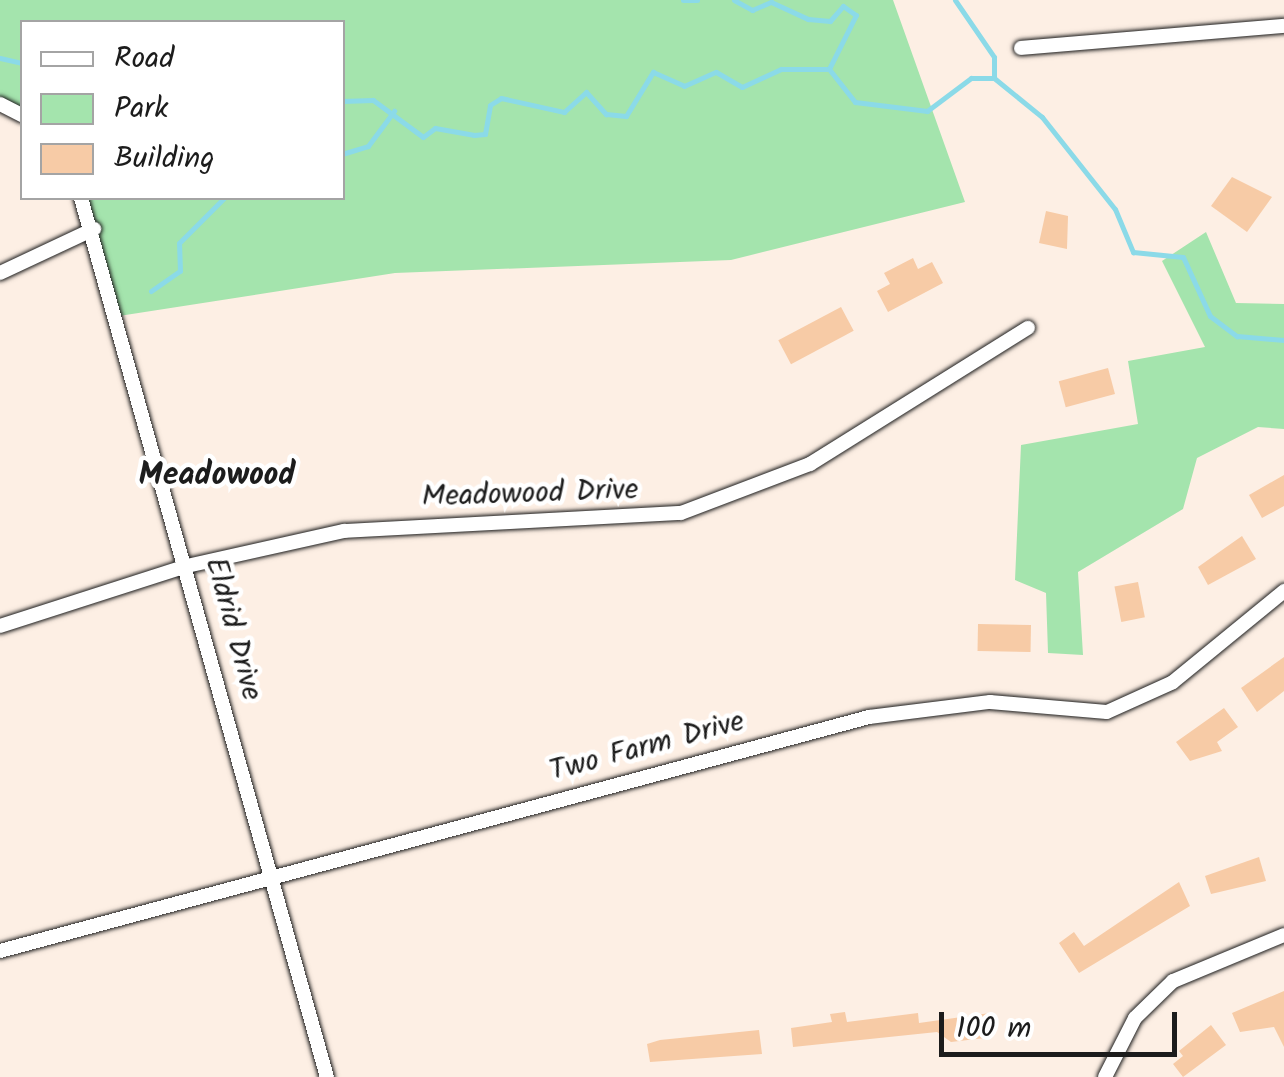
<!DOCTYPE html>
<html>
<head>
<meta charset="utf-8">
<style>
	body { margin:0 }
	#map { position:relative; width:1284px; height:1077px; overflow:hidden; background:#fdefe4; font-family:Kalam,sans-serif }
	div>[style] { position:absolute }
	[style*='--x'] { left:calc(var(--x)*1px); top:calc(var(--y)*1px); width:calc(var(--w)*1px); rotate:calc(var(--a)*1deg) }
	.green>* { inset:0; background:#a4e4ad }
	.stream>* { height:5px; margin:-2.5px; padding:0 2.5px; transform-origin:2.5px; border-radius:2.5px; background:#8bdae8 }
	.building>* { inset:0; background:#f7cba6; transform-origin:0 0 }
	.roads { filter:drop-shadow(0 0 2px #1c1c1c) drop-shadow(0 0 2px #1c1c1c) }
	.street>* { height:14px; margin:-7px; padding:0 7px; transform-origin:7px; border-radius:7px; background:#fff }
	span { translate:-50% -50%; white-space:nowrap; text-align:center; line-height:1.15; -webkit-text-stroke:9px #fff; paint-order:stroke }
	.street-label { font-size:30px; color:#1c1c1c }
	.neighbourhood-label { font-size:32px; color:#1c1c1c; font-weight:700 }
	.legend { position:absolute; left:20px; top:20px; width:325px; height:180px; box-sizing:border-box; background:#fff; border:2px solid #a4a4a4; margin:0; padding:12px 18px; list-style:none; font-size:30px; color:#1c1c1c }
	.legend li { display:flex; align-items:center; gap:20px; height:50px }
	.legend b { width:50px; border:2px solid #a4a4a4 }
	.scale { position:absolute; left:939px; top:1012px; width:238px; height:45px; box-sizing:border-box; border:5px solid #1c1c1c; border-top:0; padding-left:12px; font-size:30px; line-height:35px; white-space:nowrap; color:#1c1c1c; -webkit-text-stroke:8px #fff; paint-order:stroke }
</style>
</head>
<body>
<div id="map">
	<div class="green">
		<div style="clip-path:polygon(0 0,893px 0,965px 202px,731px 260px,395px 273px,119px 316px,81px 198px,342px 198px,342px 22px,22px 22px,22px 115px,0 104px)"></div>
		<div style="clip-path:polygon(1206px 232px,1236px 303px,1284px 304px,1284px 429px,1258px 427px,1197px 458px,1183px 509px,1078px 572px,1083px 655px,1048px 653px,1046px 593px,1015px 580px,1021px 445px,1138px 424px,1128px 361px,1205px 347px,1162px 261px)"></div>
	</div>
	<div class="stream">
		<div style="--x:683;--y:0;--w:14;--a:0"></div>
		<div style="--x:734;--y:0;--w:21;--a:29"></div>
		<div style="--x:752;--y:10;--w:21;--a:-23"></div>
		<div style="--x:771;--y:2;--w:41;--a:24.7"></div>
		<div style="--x:808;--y:19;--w:22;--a:5"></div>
		<div style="--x:830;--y:21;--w:20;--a:-49"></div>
		<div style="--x:843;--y:6;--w:16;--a:35"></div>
		<div style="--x:856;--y:15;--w:60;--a:116.6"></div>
		<div style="--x:955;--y:0;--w:69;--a:55.6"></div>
		<div style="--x:994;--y:57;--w:21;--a:90"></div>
		<div style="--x:0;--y:58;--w:23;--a:13"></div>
		<div style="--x:342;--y:101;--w:31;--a:-2"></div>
		<div style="--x:373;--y:100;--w:62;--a:36.5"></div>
		<div style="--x:423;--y:137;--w:15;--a:-37"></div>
		<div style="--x:435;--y:128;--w:40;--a:10"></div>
		<div style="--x:474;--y:135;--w:11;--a:-5"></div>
		<div style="--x:485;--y:134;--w:29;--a:-80"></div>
		<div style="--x:490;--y:105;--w:13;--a:-32"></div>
		<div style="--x:501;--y:98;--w:65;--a:12.5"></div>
		<div style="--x:564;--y:112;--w:30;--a:-42"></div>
		<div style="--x:586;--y:92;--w:30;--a:48"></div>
		<div style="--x:606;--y:114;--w:20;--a:6"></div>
		<div style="--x:626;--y:116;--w:52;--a:-58.5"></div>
		<div style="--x:653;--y:72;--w:34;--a:24"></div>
		<div style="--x:684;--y:86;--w:35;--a:-24"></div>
		<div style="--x:716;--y:72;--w:30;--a:30"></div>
		<div style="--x:742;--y:87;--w:43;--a:-24.8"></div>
		<div style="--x:781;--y:69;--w:48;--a:0"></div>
		<div style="--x:829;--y:69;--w:42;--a:51.8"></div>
		<div style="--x:855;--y:102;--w:73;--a:7.1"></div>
		<div style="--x:927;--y:111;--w:55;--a:-36.9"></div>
		<div style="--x:971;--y:78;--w:23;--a:0"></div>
		<div style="--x:994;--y:78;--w:62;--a:39.1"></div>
		<div style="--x:1042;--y:117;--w:117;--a:51.6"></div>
		<div style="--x:1115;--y:209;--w:47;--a:67.3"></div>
		<div style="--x:1133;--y:252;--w:50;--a:5.7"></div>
		<div style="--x:1183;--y:257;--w:65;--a:65.4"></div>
		<div style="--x:1210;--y:316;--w:34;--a:37"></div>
		<div style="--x:1237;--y:336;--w:47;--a:4.9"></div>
		<div style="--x:342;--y:154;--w:27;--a:-17"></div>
		<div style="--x:368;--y:146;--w:44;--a:-53.4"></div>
		<div style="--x:151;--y:291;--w:35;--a:-35"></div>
		<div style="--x:180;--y:271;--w:28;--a:-92"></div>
		<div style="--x:179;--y:243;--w:64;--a:-45"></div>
	</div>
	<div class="building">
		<div style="clip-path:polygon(1232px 177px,1272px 197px,1247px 232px,1211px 206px)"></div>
		<div style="clip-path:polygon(1046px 211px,1068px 216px,1067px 249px,1039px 243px)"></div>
		<div style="clip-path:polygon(913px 258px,918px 269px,932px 262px,943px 283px,888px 312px,877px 291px,890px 284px,884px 273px)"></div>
		<div style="left:841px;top:307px;width:27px;height:71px;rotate:62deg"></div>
		<div style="left:1108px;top:368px;width:27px;height:51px;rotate:75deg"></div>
		<div style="clip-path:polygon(1284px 475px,1284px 506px,1262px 518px,1249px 495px)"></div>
		<div style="clip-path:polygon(1242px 536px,1256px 559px,1208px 585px,1198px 567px)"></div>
		<div style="left:1138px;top:582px;width:36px;height:24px;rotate:79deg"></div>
		<div style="left:978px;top:624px;width:53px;height:27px;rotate:1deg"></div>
		<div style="clip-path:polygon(1284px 657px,1284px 691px,1257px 712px,1241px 688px)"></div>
		<div style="clip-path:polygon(1224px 708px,1238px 727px,1217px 742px,1222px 751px,1190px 761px,1176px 742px)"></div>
		<div style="clip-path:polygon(1259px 857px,1266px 881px,1211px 894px,1205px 876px)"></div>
		<div style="clip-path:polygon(1179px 882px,1190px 906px,1079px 973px,1059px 943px,1074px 932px,1084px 946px)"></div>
		<div style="clip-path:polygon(1284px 991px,1284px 1047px,1274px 1027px,1240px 1032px,1232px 1013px)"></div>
		<div style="clip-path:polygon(845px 1012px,847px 1022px,918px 1013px,919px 1023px,990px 1013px,993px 1037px,951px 1042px,937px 1032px,793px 1047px,791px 1028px,832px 1022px,830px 1014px)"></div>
		<div style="clip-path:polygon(1211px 1025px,1226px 1045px,1183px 1077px,1173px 1064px,1183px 1056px,1179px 1051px)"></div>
		<div style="clip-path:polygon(759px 1030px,762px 1054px,650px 1062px,647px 1044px,660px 1040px)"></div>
	</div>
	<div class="roads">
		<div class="street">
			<div style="--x:1021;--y:48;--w:264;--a:-4.8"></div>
			<div style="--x:0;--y:104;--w:25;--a:27"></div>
			<div style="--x:81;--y:198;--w:913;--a:74.37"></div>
			<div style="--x:0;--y:273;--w:104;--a:-25.1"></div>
			<div style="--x:0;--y:626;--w:196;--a:-17.8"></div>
			<div style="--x:187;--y:566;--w:161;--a:-12.6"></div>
			<div style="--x:344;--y:531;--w:337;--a:-3.1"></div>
			<div style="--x:681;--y:513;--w:138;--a:-20.8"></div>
			<div style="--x:810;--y:464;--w:257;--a:-32"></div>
			<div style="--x:0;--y:951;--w:900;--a:-15.07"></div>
			<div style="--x:869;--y:717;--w:122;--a:-7.1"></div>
			<div style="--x:990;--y:702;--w:117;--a:4.9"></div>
			<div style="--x:1107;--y:712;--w:72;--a:-24.4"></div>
			<div style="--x:1173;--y:682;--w:144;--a:-39.3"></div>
			<div style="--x:1105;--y:1077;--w:66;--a:-63"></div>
			<div style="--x:1135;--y:1018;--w:53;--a:-44.2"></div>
			<div style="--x:1173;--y:981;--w:120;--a:-22.5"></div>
		</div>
	</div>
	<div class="street-label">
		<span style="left:530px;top:494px;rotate:-2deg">Meadowood Drive</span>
		<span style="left:233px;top:629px;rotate:75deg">Eldrid Drive</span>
		<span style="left:647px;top:747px;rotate:-15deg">Two Farm Drive</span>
	</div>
	<div class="neighbourhood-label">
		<span style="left:217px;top:476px">Meadowood</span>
	</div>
	<ul class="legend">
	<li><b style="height:12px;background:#fff"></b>Road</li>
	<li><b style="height:28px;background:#a4e4ad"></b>Park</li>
	<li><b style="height:28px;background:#f7cba6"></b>Building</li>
	</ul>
	<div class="scale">100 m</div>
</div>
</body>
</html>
